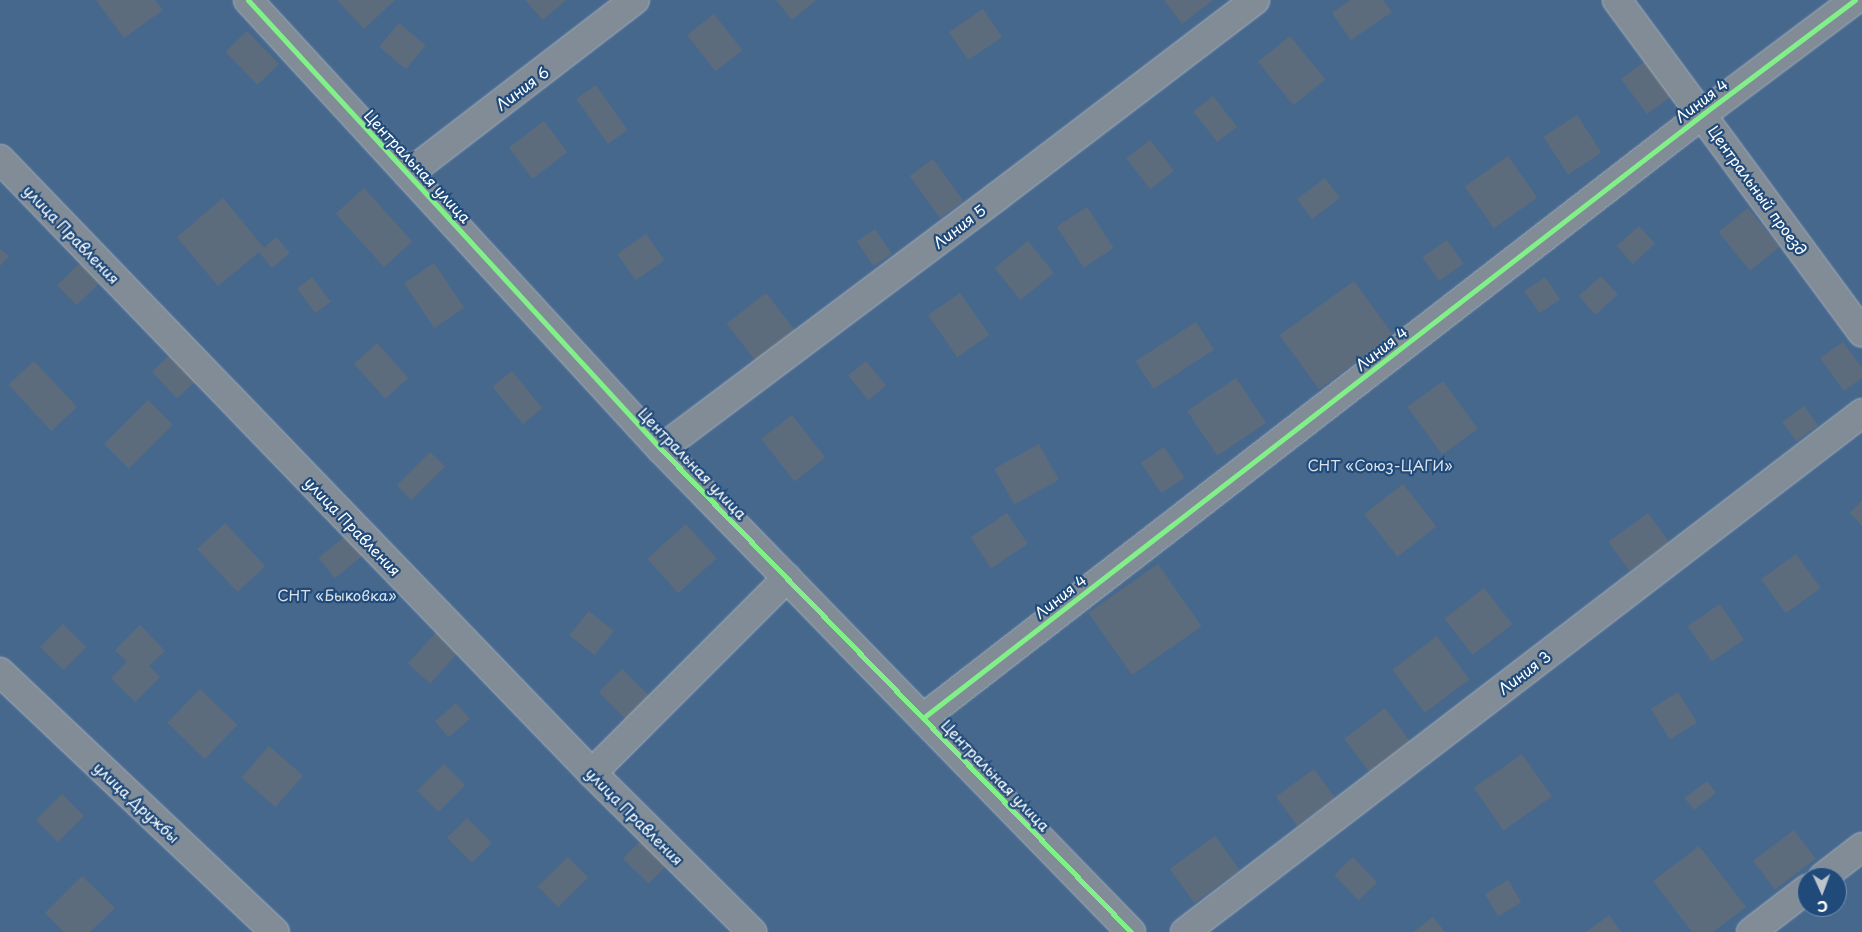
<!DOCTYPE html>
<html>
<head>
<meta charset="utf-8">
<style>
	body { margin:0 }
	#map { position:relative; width:1862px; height:932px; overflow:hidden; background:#40566e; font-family:"Playpen Sans",sans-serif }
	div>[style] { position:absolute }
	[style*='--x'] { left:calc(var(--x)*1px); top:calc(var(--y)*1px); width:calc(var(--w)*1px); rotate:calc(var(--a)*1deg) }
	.green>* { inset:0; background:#47688d }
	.building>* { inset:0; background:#5c6c7d; transform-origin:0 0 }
	.roads { filter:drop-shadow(0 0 1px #a9b3be) drop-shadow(0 0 1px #a9b3be) }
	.minor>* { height:28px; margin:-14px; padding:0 14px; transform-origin:14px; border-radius:14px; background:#818c97 }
	.cycleway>* { height:5px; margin:-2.5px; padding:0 2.5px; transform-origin:2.5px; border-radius:2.5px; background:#82f089 }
	span { translate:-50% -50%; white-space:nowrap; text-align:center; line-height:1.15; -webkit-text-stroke:4.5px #1f4a7a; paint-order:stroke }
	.street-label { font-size:15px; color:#fff }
	.park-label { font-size:15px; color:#dae1e9 }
	.north { position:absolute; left:1797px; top:867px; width:50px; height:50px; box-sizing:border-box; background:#1f4a7a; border:1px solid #7992af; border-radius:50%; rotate:178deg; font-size:14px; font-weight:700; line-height:20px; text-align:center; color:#fff }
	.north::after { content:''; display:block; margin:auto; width:18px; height:22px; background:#bcc4cc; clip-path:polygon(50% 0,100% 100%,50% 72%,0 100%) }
</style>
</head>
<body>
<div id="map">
	<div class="green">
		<div style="clip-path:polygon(evenodd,0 0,1862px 0,1862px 932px,0 932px,0 0,1807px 877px,1837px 877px,1837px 907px,1807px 907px,1807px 877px)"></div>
	</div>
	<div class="building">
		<div style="clip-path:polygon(96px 0,155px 0,163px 10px,124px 38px)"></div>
		<div style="clip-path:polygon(337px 0,395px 0,364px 29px)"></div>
		<div style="clip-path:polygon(525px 0,566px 0,543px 20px)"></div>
		<div style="clip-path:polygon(776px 0,816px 0,792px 20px)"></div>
		<div style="clip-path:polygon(1164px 0,1213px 0,1182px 24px)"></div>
		<div style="clip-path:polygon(1350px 0,1383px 0,1392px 12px,1351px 40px,1332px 13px)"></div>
		<div style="left:983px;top:9px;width:34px;height:41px;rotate:56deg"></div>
		<div style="left:714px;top:14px;width:46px;height:34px;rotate:52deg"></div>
		<div style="left:399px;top:23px;width:35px;height:31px;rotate:40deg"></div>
		<div style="left:247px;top:31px;width:46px;height:30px;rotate:46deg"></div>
		<div style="left:1290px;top:36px;width:56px;height:41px;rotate:51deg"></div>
		<div style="left:1651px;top:57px;width:44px;height:37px;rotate:54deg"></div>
		<div style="left:596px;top:85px;width:55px;height:24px;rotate:55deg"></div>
		<div style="left:1213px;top:96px;width:39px;height:25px;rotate:52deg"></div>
		<div style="left:1577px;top:115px;width:45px;height:40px;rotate:57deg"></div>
		<div style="left:544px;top:121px;width:39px;height:44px;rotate:53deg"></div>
		<div style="left:1150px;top:140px;width:39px;height:30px;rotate:52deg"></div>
		<div style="left:1508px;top:156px;width:51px;height:53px;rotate:55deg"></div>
		<div style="left:933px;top:159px;width:52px;height:29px;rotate:54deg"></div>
		<div style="left:1325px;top:178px;width:25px;height:35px;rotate:53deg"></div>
		<div style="left:364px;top:188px;width:72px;height:38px;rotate:48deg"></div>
		<div style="clip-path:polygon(223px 198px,264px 248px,276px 237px,290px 253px,272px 268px,259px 252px,218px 286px,177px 237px)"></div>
		<div style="left:1087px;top:207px;width:49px;height:36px;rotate:57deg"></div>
		<div style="left:1748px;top:208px;width:50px;height:38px;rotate:51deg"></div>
		<div style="left:1639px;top:226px;width:24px;height:30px;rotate:48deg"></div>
		<div style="left:875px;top:229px;width:30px;height:22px;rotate:56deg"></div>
		<div style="left:646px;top:234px;width:32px;height:35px;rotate:55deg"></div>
		<div style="left:1447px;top:240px;width:29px;height:30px;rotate:55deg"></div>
		<div style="left:1028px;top:241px;width:41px;height:43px;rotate:51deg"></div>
		<div style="clip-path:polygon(0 249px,9px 256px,0 266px)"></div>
		<div style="left:80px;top:263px;width:28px;height:32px;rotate:46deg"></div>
		<div style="left:434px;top:263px;width:54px;height:36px;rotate:56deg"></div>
		<div style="left:1601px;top:276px;width:25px;height:30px;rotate:48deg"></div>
		<div style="left:312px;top:277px;width:31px;height:19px;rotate:53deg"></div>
		<div style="left:1545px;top:277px;width:27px;height:25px;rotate:56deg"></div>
		<div style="left:1354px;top:281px;width:67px;height:92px;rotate:54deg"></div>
		<div style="left:766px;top:293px;width:47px;height:50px;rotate:52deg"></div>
		<div style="left:960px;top:293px;width:51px;height:39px;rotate:55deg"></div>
		<div style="left:1196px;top:322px;width:33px;height:72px;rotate:57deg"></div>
		<div style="clip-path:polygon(1843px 342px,1862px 368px,1862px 378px,1844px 391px,1820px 358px)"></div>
		<div style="left:377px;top:343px;width:47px;height:31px;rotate:48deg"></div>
		<div style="left:176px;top:349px;width:37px;height:33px;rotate:47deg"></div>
		<div style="left:34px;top:361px;width:63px;height:35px;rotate:47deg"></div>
		<div style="left:866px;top:361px;width:32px;height:23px;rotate:51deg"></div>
		<div style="left:512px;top:371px;width:48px;height:25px;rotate:51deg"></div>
		<div style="left:1236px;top:378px;width:54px;height:59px;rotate:56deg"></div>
		<div style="left:1443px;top:381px;width:59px;height:44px;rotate:54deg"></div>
		<div style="left:148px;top:400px;width:35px;height:62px;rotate:45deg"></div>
		<div style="left:1804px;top:406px;width:24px;height:27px;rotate:54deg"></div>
		<div style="left:792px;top:415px;width:54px;height:39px;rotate:52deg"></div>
		<div style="left:1039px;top:444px;width:41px;height:51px;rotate:61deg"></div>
		<div style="left:1164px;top:447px;width:37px;height:28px;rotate:56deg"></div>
		<div style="left:430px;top:452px;width:21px;height:47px;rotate:45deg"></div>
		<div style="left:1403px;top:484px;width:54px;height:49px;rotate:52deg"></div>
		<div style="clip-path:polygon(1862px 501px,1862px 526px,1850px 513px)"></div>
		<div style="left:1007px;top:513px;width:37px;height:44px;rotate:56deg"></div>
		<div style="left:1648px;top:513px;width:36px;height:49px;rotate:54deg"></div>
		<div style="left:225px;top:523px;width:59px;height:38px;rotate:47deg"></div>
		<div style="left:686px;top:524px;width:46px;height:52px;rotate:48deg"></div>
		<div style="left:348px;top:534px;width:26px;height:38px;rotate:51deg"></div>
		<div style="left:1796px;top:554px;width:42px;height:43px;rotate:54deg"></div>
		<div style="left:1158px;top:564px;width:76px;height:85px;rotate:55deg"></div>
		<div style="left:1484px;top:588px;width:46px;height:50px;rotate:52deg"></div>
		<div style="left:1720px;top:604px;width:43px;height:39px;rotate:56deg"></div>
		<div style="left:589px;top:611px;width:32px;height:31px;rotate:39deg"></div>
		<div style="left:63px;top:624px;width:33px;height:32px;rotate:45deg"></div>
		<div style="clip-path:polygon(140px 625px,165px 651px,149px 666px,160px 677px,135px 702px,111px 678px,127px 662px,115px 650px)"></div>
		<div style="left:438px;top:630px;width:30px;height:45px;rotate:42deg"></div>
		<div style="left:1437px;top:636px;width:54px;height:56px;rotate:53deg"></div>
		<div style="left:622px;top:669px;width:47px;height:33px;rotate:45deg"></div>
		<div style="left:200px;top:689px;width:52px;height:47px;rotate:44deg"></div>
		<div style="left:1678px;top:692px;width:36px;height:32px;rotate:58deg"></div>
		<div style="left:456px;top:703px;width:21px;height:28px;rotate:49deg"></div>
		<div style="left:1385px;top:708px;width:43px;height:51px;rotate:53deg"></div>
		<div style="left:269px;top:746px;width:45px;height:42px;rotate:41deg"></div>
		<div style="left:1522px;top:754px;width:52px;height:59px;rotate:55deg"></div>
		<div style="left:444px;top:764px;width:30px;height:38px;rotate:45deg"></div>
		<div style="left:1314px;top:769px;width:36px;height:47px;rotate:54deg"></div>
		<div style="left:1707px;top:781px;width:15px;height:28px;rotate:53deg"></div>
		<div style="left:62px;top:794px;width:31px;height:37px;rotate:45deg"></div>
		<div style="left:467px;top:818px;width:35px;height:28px;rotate:45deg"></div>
		<div style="left:1794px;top:830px;width:36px;height:51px;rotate:53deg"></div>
		<div style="left:1215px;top:836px;width:42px;height:56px;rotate:54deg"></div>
		<div style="left:643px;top:838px;width:36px;height:29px;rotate:44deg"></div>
		<div style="clip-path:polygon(1699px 846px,1746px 907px,1713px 932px,1692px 932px,1653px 881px)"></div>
		<div style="left:568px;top:857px;width:29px;height:42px;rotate:46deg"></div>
		<div style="left:1353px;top:857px;width:35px;height:26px;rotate:46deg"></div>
		<div style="clip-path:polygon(82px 876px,115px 908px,90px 932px,64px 932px,45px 913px)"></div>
		<div style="left:1508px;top:880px;width:26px;height:27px;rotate:59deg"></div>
		<div style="clip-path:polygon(1609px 915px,1621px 932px,1586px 932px)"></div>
		<div style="clip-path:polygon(1433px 917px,1445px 932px,1413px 932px)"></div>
	</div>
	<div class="roads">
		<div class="minor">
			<div style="--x:248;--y:0;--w:610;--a:47.39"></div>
			<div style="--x:661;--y:449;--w:674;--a:45.78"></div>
			<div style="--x:1617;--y:0;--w:413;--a:53.6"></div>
			<div style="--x:0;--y:159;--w:853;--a:46.05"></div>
			<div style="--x:592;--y:773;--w:226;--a:44.8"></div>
			<div style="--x:408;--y:174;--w:286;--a:-37.5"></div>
			<div style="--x:661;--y:449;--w:421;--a:-36.9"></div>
			<div style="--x:998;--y:196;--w:323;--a:-37.3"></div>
			<div style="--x:0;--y:672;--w:378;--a:43.4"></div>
			<div style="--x:923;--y:718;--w:987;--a:-37.75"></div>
			<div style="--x:1703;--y:114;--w:190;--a:-36.9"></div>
			<div style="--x:592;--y:773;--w:276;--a:-45"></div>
			<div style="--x:1823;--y:877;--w:49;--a:-37.6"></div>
			<div style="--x:1185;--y:932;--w:853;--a:-37.47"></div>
			<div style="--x:1751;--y:932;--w:71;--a:-37.5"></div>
		</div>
	</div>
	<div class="cycleway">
		<div style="--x:248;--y:0;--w:610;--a:47.39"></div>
		<div style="--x:661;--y:449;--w:674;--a:45.78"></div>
		<div style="--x:923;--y:718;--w:987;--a:-37.75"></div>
		<div style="--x:1703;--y:114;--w:190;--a:-36.9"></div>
	</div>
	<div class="street-label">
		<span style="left:522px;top:88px;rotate:-37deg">Линия 6</span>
		<span style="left:1701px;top:100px;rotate:-37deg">Линия 4</span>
		<span style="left:418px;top:166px;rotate:47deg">Центральная улица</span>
		<span style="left:1758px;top:190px;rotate:54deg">Центральный проезд</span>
		<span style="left:959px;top:226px;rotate:-37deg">Линия 5</span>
		<span style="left:72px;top:234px;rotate:46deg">улица Правления</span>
		<span style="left:1381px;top:348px;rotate:-38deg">Линия 4</span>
		<span style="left:693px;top:463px;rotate:46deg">Центральная улица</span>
		<span style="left:353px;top:526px;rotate:46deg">улица Правления</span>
		<span style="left:1060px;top:596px;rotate:-38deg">Линия 4</span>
		<span style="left:1524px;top:672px;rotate:-37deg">Линия 3</span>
		<span style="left:996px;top:775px;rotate:46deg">Центральная улица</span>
		<span style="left:137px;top:802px;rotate:43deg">улица Дружбы</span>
		<span style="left:635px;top:816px;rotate:45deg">улица Правления</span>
	</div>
	<div class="park-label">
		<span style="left:1380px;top:465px">СНТ «Союз-ЦАГИ»</span>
		<span style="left:337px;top:595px">СНТ «Быковка»</span>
	</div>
	<div class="north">С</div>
</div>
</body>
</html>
